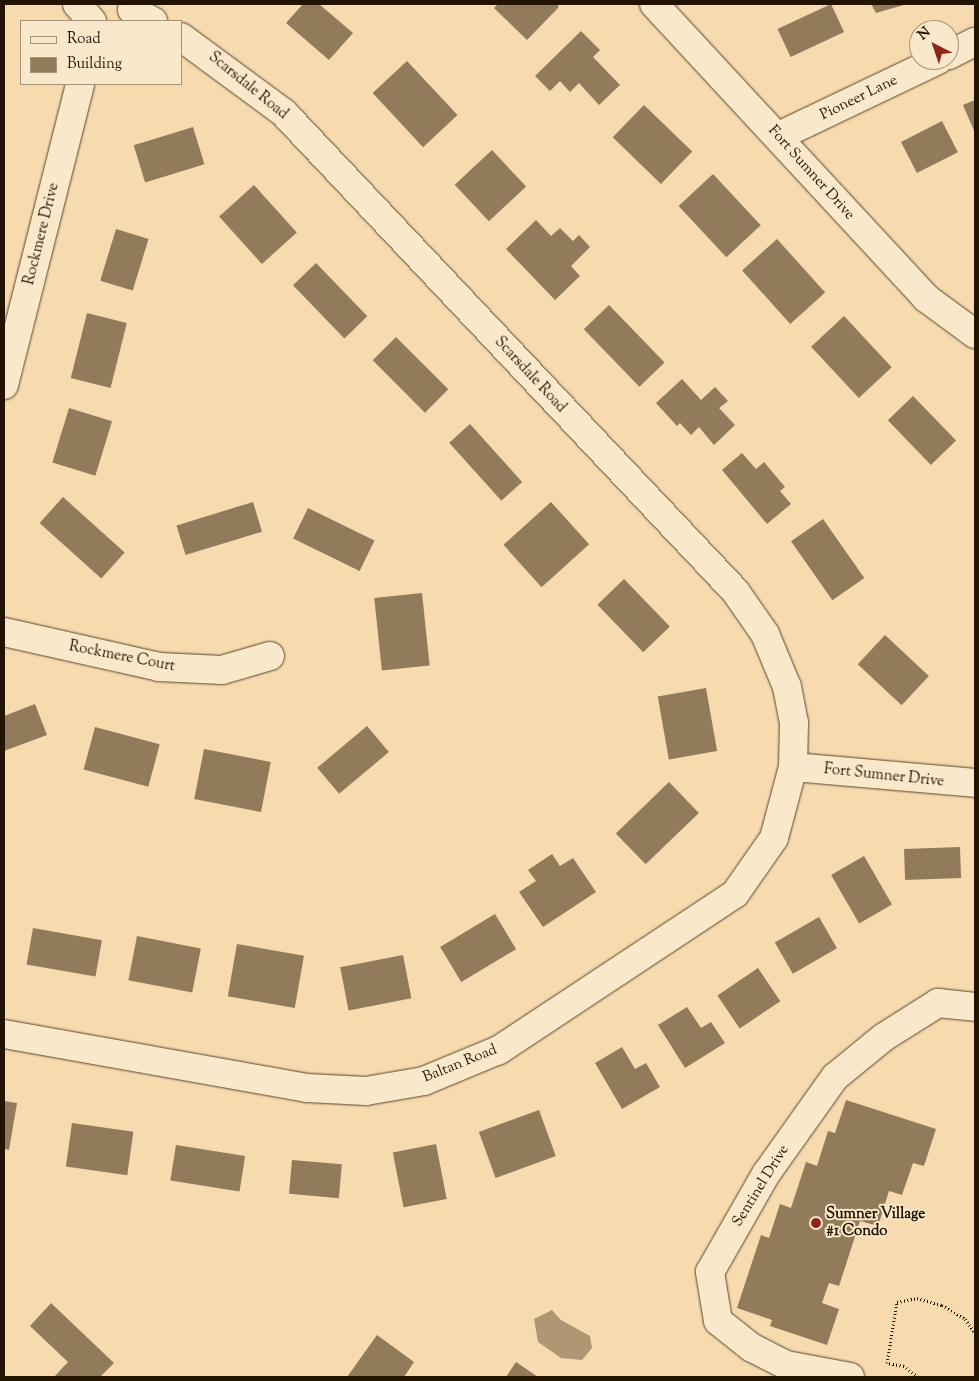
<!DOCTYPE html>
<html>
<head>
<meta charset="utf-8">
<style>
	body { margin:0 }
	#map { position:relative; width:979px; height:1381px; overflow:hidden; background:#f7dbae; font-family:"Sorts Mill Goudy",serif }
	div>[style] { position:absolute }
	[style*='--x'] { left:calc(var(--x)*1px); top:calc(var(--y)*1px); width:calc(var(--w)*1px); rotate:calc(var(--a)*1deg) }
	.water>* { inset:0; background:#af9773 }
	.building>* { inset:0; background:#917b5b; transform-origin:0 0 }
	.path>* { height:3px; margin-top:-1.5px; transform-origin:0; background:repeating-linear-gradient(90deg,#231301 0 1px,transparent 0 3.5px) }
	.roads { filter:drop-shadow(0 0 1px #58452c) drop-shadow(0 0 1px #58452c) }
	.minor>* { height:28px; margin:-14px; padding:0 14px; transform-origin:14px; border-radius:14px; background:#fae8ca }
	.dots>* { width:14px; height:14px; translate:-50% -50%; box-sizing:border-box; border:2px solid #fae8ca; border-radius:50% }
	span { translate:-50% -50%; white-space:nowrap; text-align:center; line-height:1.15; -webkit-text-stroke:4px #fae8ca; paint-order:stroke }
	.street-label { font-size:15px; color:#231301 }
	.poi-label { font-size:15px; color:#231301; font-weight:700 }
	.left { translate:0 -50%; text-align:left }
	.frame { position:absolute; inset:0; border:5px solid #231301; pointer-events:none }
	.legend { position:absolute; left:20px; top:20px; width:162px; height:65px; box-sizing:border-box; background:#fae8ca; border:1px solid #a4937a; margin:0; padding:6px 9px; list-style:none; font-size:15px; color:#231301 }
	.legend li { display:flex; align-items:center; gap:10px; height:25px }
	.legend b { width:25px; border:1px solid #a4937a }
	.north { position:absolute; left:909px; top:20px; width:50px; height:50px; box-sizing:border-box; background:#fae8ca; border:1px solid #a4937a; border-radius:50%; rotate:319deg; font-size:14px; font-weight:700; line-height:20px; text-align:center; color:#231301 }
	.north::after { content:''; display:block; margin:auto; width:18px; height:22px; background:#8f2418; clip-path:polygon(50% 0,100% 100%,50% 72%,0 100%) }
</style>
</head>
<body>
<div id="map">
	<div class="water">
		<div style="clip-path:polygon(552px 1310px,561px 1320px,590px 1336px,592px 1348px,582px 1360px,561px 1358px,538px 1342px,534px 1319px)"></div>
	</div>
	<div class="building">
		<div style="clip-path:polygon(303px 4px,319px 4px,353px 33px,329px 60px,286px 23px)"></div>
		<div style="clip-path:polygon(498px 4px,557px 4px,559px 7px,527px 40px,494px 8px)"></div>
		<div style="left:831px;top:4px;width:31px;height:59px;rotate:65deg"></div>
		<div style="clip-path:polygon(871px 4px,907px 4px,876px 13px)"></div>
		<div style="clip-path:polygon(581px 31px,600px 50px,593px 57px,620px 85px,599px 105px,579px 83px,570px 92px,560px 81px,550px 91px,535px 76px)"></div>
		<div style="left:407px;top:61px;width:74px;height:47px;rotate:47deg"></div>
		<div style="clip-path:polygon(975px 100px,975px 133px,963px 105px)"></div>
		<div style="left:644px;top:105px;width:67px;height:45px;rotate:44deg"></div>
		<div style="left:942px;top:121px;width:35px;height:46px;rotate:63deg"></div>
		<div style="left:193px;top:127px;width:39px;height:62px;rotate:73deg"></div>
		<div style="left:492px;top:150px;width:50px;height:51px;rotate:47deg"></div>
		<div style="left:713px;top:174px;width:70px;height:47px;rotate:47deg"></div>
		<div style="left:254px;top:185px;width:64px;height:47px;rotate:48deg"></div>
		<div style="clip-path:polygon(536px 220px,551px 236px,560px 228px,573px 241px,579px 235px,590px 247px,571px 266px,580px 276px,555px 300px,506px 249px)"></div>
		<div style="left:116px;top:229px;width:34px;height:54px;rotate:17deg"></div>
		<div style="left:777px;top:239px;width:72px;height:47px;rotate:48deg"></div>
		<div style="left:316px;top:263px;width:74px;height:32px;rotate:46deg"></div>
		<div style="left:609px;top:305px;width:80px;height:35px;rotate:46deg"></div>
		<div style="left:87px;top:313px;width:41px;height:67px;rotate:14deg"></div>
		<div style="left:844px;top:316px;width:70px;height:45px;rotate:47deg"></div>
		<div style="left:396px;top:337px;width:74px;height:33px;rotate:45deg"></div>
		<div style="clip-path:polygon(682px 379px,701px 400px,715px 387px,728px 401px,719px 408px,735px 425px,714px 445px,699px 427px,691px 435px,680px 423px,677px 426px,656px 403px)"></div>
		<div style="left:913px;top:396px;width:62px;height:35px;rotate:46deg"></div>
		<div style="left:69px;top:408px;width:45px;height:57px;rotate:17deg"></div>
		<div style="left:470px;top:424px;width:78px;height:28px;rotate:48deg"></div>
		<div style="clip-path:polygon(742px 453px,756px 469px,764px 462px,785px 487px,780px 491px,791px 504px,767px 524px,722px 470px)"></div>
		<div style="left:63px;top:497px;width:83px;height:35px;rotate:42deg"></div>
		<div style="left:253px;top:502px;width:31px;height:80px;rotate:73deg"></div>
		<div style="left:551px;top:502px;width:57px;height:64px;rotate:48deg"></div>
		<div style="left:308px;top:508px;width:74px;height:34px;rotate:26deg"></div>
		<div style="left:823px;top:519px;width:72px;height:39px;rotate:55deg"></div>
		<div style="left:624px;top:579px;width:66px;height:37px;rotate:46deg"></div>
		<div style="left:422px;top:593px;width:73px;height:48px;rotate:84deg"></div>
		<div style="left:885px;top:635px;width:60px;height:40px;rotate:43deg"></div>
		<div style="left:706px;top:688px;width:64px;height:49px;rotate:80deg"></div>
		<div style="clip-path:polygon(35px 704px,47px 735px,4px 751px,4px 716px)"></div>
		<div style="left:367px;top:726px;width:34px;height:65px;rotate:50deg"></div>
		<div style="left:95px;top:727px;width:67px;height:44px;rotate:15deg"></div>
		<div style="left:204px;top:749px;width:68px;height:51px;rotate:11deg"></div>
		<div style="left:669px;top:782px;width:43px;height:74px;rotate:46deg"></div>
		<div style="left:960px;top:847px;width:31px;height:56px;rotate:88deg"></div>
		<div style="clip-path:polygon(552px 854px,560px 866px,573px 858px,596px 892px,543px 927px,519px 892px,536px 881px,528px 870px)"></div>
		<div style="left:864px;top:856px;width:56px;height:38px;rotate:60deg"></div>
		<div style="left:495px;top:914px;width:41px;height:64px;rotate:59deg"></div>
		<div style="left:819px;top:917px;width:36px;height:51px;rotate:60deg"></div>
		<div style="left:33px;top:928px;width:70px;height:37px;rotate:10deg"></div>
		<div style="left:137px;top:936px;width:65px;height:45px;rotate:11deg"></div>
		<div style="left:237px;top:944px;width:68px;height:53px;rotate:10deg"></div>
		<div style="left:403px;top:955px;width:44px;height:64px;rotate:79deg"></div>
		<div style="left:758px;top:968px;width:40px;height:49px;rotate:56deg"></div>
		<div style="clip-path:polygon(687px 1007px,701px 1028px,711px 1022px,725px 1043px,685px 1068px,658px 1025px)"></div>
		<div style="clip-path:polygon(622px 1047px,635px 1069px,646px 1063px,660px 1087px,622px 1109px,595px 1063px)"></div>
		<div style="clip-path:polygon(846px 1100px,936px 1129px,924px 1166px,913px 1163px,902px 1195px,889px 1191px,878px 1226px,860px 1221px,839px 1286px,829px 1283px,822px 1303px,839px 1309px,827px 1345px,770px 1326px,772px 1320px,737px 1308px,761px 1235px,769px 1238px,780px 1204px,791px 1208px,806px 1162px,817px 1166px,828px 1131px,835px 1133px)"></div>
		<div style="clip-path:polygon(4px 1101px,17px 1103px,9px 1150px,4px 1149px)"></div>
		<div style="left:539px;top:1110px;width:49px;height:64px;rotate:70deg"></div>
		<div style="left:72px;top:1123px;width:62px;height:44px;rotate:8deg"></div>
		<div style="left:436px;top:1144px;width:56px;height:44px;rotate:79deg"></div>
		<div style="left:176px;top:1145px;width:70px;height:36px;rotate:9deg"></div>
		<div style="left:292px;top:1160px;width:50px;height:34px;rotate:5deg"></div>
		<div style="clip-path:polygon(51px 1303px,114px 1363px,100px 1377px,54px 1377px,68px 1362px,30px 1326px)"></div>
		<div style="clip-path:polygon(377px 1335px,414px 1362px,404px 1377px,347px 1377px)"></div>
		<div style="clip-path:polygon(516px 1362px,538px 1377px,506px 1377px)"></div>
	</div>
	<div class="path">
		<div style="--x:918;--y:1377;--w:18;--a:-142"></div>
		<div style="--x:904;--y:1366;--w:17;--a:-170"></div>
		<div style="--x:887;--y:1363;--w:62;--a:-80.7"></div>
		<div style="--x:897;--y:1302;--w:20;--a:-11"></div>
		<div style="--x:917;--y:1298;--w:26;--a:16"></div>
		<div style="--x:942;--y:1305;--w:27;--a:31"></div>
		<div style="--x:965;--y:1319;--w:17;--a:54"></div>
	</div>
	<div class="roads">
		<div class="minor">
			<div style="--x:77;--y:4;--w:23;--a:49"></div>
			<div style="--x:654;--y:4;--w:401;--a:47.2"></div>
			<div style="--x:926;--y:298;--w:61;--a:36.3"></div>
			<div style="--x:132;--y:10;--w:24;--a:28"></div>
			<div style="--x:949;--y:55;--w:29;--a:-27"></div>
			<div style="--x:779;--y:136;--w:176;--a:-25.5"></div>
			<div style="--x:4;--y:385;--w:310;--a:-75.8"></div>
			<div style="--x:4;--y:632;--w:159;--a:12.7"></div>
			<div style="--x:159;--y:667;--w:63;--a:2.7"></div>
			<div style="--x:222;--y:670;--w:50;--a:-16.3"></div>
			<div style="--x:793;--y:767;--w:183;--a:5"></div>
			<div style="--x:4;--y:1034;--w:308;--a:10.1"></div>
			<div style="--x:307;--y:1088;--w:59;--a:2.9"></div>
			<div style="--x:366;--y:1091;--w:59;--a:-9.8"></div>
			<div style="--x:424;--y:1081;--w:81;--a:-22.5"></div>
			<div style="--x:499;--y:1050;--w:283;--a:-33.5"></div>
			<div style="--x:735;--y:894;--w:68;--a:-55.1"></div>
			<div style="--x:774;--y:838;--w:73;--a:-75"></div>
			<div style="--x:793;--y:767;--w:44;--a:-88.7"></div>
			<div style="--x:794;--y:723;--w:37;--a:-101"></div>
			<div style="--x:787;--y:687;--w:57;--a:-112.5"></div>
			<div style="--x:765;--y:634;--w:52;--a:-124.9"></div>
			<div style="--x:735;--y:591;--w:657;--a:-133.34"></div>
			<div style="--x:284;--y:113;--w:128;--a:-143.6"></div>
			<div style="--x:850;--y:1377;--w:65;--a:-169.4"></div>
			<div style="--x:786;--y:1365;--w:38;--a:-153"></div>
			<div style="--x:752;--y:1348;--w:43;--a:-141.5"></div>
			<div style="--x:718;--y:1321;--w:50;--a:-99.3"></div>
			<div style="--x:710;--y:1272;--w:113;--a:-60.3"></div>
			<div style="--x:766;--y:1174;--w:119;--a:-54.6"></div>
			<div style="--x:835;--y:1077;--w:63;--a:-39.2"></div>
			<div style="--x:884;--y:1037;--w:64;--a:-32.2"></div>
			<div style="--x:938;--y:1003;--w:37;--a:6"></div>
		</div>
	</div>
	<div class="dots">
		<div style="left:816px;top:1223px;background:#8f2418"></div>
	</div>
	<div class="street-label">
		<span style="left:248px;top:86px;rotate:39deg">Scarsdale Road</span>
		<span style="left:859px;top:98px;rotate:-26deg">Pioneer Lane</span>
		<span style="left:811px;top:173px;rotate:48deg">Fort Sumner Drive</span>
		<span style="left:42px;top:234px;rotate:-76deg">Rockmere Drive</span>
		<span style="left:530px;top:375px;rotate:47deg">Scarsdale Road</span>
		<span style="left:122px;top:657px;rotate:11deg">Rockmere Court</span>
		<span style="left:884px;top:776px;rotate:6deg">Fort Sumner Drive</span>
		<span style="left:460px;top:1064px;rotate:-22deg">Baltan Road</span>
		<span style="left:761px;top:1186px;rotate:-58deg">Sentinel Drive</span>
	</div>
	<div class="poi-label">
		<span class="left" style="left:826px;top:1223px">Sumner Village<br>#1 Condo</span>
	</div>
	<div class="frame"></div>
	<ul class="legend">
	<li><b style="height:6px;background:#fae8ca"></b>Road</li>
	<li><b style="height:14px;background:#917b5b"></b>Building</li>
	</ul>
	<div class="north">N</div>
</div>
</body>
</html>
